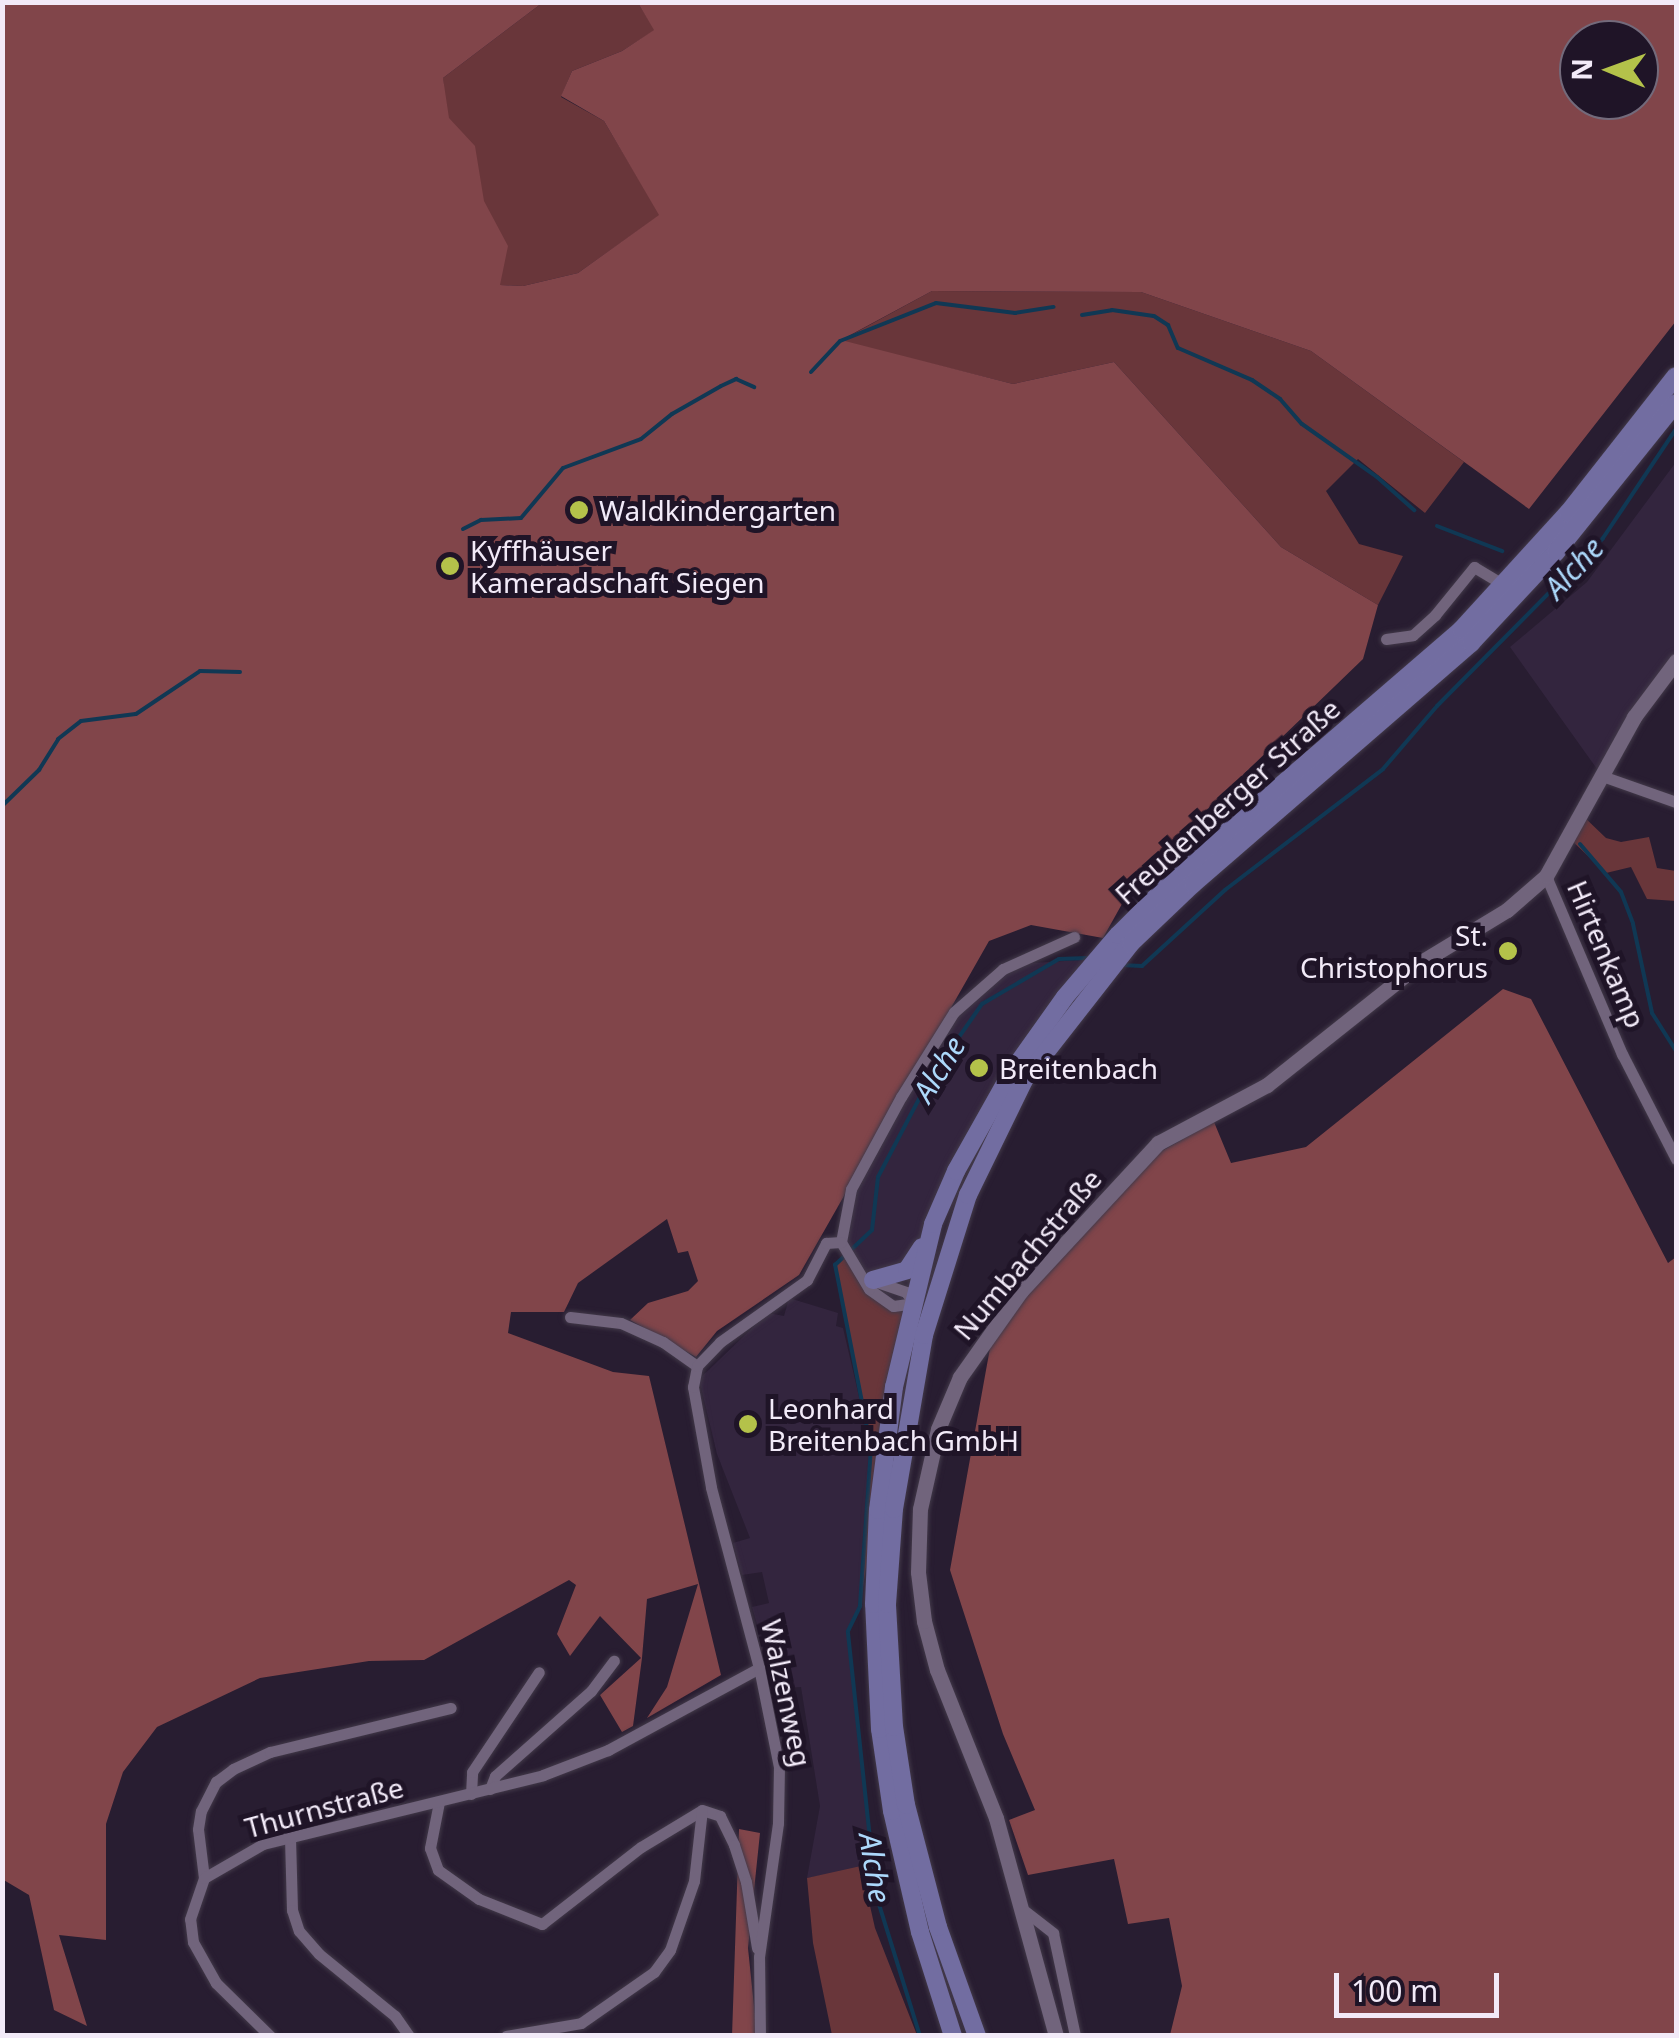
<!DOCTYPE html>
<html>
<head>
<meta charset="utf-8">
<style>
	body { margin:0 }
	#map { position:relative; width:1679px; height:2038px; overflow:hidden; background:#281d31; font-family:"Noto Sans",sans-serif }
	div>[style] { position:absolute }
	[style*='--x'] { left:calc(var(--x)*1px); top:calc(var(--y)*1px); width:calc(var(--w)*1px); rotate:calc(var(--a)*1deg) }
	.built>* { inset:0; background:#33253e }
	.green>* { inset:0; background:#69363a }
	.forest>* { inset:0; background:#81454a }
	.stream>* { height:4px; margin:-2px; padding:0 2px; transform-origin:2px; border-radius:2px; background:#103854 }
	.roads { filter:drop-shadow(0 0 2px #423949) drop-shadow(0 0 2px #423949) }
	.minor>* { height:11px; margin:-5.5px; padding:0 5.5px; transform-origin:5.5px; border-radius:5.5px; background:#71647c }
	.tertiary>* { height:15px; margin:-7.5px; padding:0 7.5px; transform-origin:7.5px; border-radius:7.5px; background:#71647c }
	.secondary>* { height:18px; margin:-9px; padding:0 9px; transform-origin:9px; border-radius:9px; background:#726da1 }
	.dots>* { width:28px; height:28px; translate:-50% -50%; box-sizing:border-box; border:5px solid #1f1427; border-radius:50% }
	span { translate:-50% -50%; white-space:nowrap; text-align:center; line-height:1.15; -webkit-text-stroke:10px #1f1427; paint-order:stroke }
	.poi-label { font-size:28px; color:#f2eaf8 }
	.left { translate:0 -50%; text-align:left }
	.right { translate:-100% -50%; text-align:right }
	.street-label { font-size:28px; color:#f2eaf8 }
	.water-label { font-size:30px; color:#acd8fb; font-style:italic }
	.frame { position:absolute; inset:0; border:5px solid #f2eaf8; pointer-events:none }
	.north { position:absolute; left:1559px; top:20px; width:100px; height:100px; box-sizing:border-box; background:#1f1427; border:2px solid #736a7b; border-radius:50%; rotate:271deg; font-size:28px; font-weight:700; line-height:40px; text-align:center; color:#f2eaf8 }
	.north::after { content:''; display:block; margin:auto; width:35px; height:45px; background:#b4c24a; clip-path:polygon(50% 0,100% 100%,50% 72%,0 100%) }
	.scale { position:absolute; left:1334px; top:1973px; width:165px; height:45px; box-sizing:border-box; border:5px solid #f2eaf8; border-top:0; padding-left:12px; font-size:30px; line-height:35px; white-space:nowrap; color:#f2eaf8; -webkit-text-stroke:8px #1f1427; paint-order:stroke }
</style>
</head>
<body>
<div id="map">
	<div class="built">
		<div style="clip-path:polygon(1676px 462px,1676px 661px,1602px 776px,1510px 647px,1587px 582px)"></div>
		<div style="clip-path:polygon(1097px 959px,1011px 1073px,914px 1263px,865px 1280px,841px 1242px,851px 1189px,947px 1014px,1000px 965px)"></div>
		<div style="clip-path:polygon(789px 1298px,838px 1313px,836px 1326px,843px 1328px,871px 1448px,860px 1606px,848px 1631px,873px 1866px,807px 1878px,820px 1806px,801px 1687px,786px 1688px,786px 1654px,767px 1658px,752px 1607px,769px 1603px,762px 1572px,742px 1575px,733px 1543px,750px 1538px,717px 1454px,699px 1379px,768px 1313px,784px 1316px)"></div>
	</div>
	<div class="green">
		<div style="clip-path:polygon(542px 3px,638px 3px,655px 30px,622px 51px,572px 71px,561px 97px,604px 121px,660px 215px,578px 273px,523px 286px,500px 285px,455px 322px,443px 78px)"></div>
		<div style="clip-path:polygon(932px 291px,1141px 292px,1311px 351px,1464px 462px,1425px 513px,1358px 459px,1326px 491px,1359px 544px,1403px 556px,1378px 605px,1281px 547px,1114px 362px,1013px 384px,840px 341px)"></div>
		<div style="clip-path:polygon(1581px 814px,1606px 838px,1621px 842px,1649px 837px,1657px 868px,1676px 871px,1676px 901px,1647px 899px,1631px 867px,1606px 873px,1568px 837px)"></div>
		<div style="clip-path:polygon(849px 1251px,857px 1269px,893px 1306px,913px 1302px,894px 1387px,860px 1606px,871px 1448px,835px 1265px)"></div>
		<div style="clip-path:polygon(861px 1866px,875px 1928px,917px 2035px,832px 2035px,813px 1943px,807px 1878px)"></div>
	</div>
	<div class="forest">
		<div style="clip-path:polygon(evenodd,2px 3px,542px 3px,443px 78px,449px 118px,475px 146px,484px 201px,508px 246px,500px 285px,523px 286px,578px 273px,659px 215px,604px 121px,561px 96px,572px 71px,622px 51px,654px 30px,638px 3px,1676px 3px,1676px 321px,1529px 509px,1311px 351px,1141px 292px,932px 291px,841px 340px,1013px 384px,1114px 362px,1281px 547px,1378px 605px,1363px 659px,1137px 877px,1103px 938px,1031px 925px,989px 941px,799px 1275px,717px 1331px,696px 1357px,630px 1320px,648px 1303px,688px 1291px,698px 1281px,688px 1251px,678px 1253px,667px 1219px,578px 1283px,564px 1312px,511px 1312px,508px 1333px,613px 1372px,649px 1376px,721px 1675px,647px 1718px,667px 1687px,698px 1584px,647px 1599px,642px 1658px,633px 1726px,622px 1732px,600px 1695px,641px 1658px,600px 1616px,570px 1656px,557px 1634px,576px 1585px,569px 1580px,424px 1660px,369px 1661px,260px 1678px,157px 1727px,123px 1772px,106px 1824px,106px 1940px,59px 1935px,87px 2026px,54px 2010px,29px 1895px,2px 1879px,2px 3px,1579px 40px,1639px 40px,1639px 100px,1579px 100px,1579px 40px)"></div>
		<div style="clip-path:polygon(1503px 989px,1531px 999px,1668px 1263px,1676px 1257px,1676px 2035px,1170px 2035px,1182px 1986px,1169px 1918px,1128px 1924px,1114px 1859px,1028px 1875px,1009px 1820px,1035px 1810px,1003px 1734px,950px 1570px,999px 1298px,1149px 1158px,1214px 1122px,1231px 1163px,1306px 1147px)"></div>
		<div style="clip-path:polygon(739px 1829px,760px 1833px,748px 1948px,757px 2035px,732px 2036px)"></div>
	</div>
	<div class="stream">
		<div style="--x:1082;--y:315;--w:30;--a:-9"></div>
		<div style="--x:1112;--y:310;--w:42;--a:8.1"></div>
		<div style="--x:1154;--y:316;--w:17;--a:33"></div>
		<div style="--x:1168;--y:325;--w:25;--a:67"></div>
		<div style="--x:1178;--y:348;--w:81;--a:23.4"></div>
		<div style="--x:1252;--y:380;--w:34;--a:34"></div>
		<div style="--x:1280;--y:399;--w:33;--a:49"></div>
		<div style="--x:1302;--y:424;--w:92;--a:35.2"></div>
		<div style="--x:1377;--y:477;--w:50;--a:41.7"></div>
		<div style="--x:811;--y:372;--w:42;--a:-46.9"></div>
		<div style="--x:840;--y:341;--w:103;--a:-21.6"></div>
		<div style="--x:936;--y:303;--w:80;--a:7.2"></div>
		<div style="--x:1015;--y:313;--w:39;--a:-9"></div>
		<div style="--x:1437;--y:526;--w:70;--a:21"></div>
		<div style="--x:463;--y:529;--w:20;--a:-27"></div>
		<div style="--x:481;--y:520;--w:40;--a:-2.9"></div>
		<div style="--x:521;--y:518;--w:65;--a:-50"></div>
		<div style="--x:563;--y:468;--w:83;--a:-20.4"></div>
		<div style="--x:641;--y:439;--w:40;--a:-39"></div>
		<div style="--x:672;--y:414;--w:56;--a:-29.7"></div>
		<div style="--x:721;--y:386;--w:17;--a:-25"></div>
		<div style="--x:736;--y:379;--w:20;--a:24"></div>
		<div style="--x:2;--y:806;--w:52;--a:-44.2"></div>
		<div style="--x:39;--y:770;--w:36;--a:-58"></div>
		<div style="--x:58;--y:739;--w:29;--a:-38"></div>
		<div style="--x:81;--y:721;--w:55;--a:-7.3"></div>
		<div style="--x:136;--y:714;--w:77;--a:-33.9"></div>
		<div style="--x:200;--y:671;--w:40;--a:1.4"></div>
		<div style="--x:1580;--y:844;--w:63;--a:49.5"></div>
		<div style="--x:1621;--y:892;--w:34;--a:69"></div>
		<div style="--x:1633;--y:924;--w:91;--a:77.9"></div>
		<div style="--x:1652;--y:1013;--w:45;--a:57.7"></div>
		<div style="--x:1121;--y:965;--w:21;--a:3"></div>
		<div style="--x:1142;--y:966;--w:113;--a:-42.5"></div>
		<div style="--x:1225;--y:890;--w:199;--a:-37.4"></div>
		<div style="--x:1383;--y:769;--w:83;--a:-49.4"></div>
		<div style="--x:1437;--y:706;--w:236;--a:-45.3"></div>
		<div style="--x:1603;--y:538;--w:131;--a:-56.2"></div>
		<div style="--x:920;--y:2036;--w:148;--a:-107.3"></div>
		<div style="--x:876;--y:1895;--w:265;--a:-96.1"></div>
		<div style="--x:848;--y:1631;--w:28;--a:-64"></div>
		<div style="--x:860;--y:1606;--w:158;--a:-86"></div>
		<div style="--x:871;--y:1448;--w:187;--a:-101.1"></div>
		<div style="--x:835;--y:1265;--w:51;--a:-43.4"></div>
		<div style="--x:872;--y:1230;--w:53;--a:-83.5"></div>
		<div style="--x:878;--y:1177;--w:110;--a:-62.3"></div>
		<div style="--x:929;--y:1080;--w:93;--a:-55.1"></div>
		<div style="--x:982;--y:1004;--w:89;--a:-30.3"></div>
		<div style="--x:1059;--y:959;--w:29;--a:-2"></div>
	</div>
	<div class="roads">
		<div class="minor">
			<div style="--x:1386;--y:639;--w:27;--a:-8"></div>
			<div style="--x:1413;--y:635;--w:30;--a:-42"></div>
			<div style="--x:1435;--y:615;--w:62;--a:-50.9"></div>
			<div style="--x:1474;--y:567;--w:35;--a:31"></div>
			<div style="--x:1602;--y:776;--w:78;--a:19.4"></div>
			<div style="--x:1546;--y:876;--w:194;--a:66.9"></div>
			<div style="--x:1622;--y:1054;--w:118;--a:62.8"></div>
			<div style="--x:874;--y:1281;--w:34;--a:19"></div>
			<div style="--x:906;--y:1292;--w:12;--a:55"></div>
			<div style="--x:915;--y:1303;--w:22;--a:172"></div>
			<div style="--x:893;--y:1306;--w:29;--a:-145"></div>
			<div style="--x:869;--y:1289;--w:55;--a:-120.8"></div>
			<div style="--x:841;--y:1242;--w:54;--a:-79.3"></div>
			<div style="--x:851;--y:1189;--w:105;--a:-61.5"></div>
			<div style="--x:901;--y:1097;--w:100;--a:-58.1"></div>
			<div style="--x:954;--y:1012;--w:65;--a:-41.3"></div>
			<div style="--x:1003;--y:969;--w:78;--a:-24.3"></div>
			<div style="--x:570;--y:1317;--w:51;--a:6.7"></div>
			<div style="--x:621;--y:1323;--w:46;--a:24.3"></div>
			<div style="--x:663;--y:1342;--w:42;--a:35.2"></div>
			<div style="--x:490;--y:1789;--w:14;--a:-69"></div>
			<div style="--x:495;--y:1776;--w:128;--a:-41.5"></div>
			<div style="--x:591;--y:1691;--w:38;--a:-53"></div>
			<div style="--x:471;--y:1794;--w:22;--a:-87"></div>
			<div style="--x:472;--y:1772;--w:120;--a:-56.2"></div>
			<div style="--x:439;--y:1802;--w:47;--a:101.1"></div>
			<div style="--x:430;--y:1848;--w:23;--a:70"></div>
			<div style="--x:438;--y:1870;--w:50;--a:35.3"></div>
			<div style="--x:479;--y:1899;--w:68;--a:21.6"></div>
			<div style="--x:542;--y:1924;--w:125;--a:-37.9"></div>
			<div style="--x:641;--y:1847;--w:71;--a:-31.2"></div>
			<div style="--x:702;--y:1810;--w:19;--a:18"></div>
			<div style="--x:720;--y:1816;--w:32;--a:64"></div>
			<div style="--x:734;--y:1845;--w:39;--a:72"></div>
			<div style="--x:746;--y:1882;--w:67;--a:80.5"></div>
			<div style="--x:290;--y:1838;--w:72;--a:88.4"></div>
			<div style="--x:292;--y:1910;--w:22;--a:72"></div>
			<div style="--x:299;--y:1931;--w:30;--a:49"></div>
			<div style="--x:319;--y:1954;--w:98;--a:39.2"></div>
			<div style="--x:395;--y:2016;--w:24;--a:55"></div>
			<div style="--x:204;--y:1878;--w:49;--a:-97"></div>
			<div style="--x:198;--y:1829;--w:18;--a:-81"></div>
			<div style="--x:201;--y:1811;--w:33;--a:-63"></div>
			<div style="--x:216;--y:1782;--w:21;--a:-37"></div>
			<div style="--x:233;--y:1769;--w:41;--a:-24.7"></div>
			<div style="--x:270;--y:1752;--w:186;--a:-13.7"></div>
			<div style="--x:1025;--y:1911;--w:36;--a:38"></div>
			<div style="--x:1053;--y:1933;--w:105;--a:77.9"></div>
			<div style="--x:270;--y:2036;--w:76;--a:-135.5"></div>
			<div style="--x:216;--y:1983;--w:47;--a:-119.3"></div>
			<div style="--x:193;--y:1942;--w:23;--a:-97"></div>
			<div style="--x:190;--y:1919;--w:43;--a:-71.1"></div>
			<div style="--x:204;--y:1878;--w:68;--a:-30"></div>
			<div style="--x:263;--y:1844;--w:288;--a:-13.8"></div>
			<div style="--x:543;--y:1775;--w:70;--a:-21"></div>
			<div style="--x:608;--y:1750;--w:172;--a:-28.5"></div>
			<div style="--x:506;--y:2036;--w:76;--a:-9.8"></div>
			<div style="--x:581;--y:2023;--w:89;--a:-34.9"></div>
			<div style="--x:654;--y:1972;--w:27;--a:-54"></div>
			<div style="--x:670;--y:1950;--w:73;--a:-70.8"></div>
			<div style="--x:694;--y:1881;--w:71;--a:-83.6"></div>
			<div style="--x:760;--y:2036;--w:79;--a:-90.7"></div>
			<div style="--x:759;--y:1957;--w:135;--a:-81.9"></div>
			<div style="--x:778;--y:1823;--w:56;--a:-89"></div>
			<div style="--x:779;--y:1767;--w:101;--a:-101.4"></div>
			<div style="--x:759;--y:1668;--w:187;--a:-104.9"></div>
			<div style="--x:711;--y:1487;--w:102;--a:-100.2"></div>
			<div style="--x:693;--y:1387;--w:21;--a:-79"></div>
			<div style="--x:697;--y:1366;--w:33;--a:-46"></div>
			<div style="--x:720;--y:1342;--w:107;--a:-35.5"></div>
			<div style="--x:807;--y:1280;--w:42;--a:-62.8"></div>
			<div style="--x:826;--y:1243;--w:15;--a:-4"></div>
		</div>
		<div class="tertiary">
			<div style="--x:1056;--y:2036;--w:226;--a:-105.4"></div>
			<div style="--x:996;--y:1818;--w:159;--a:-111.7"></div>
			<div style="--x:937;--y:1670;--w:51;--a:-104.9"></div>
			<div style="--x:924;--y:1621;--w:49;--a:-97"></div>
			<div style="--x:918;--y:1572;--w:63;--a:-88.2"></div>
			<div style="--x:920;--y:1509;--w:82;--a:-77.3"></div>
			<div style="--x:938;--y:1429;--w:56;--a:-67.1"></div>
			<div style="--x:960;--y:1377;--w:105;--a:-54.7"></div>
			<div style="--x:1021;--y:1291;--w:202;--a:-47.2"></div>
			<div style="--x:1158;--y:1143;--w:123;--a:-28"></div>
			<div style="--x:1267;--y:1085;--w:199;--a:-38.5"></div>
			<div style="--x:1423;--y:961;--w:98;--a:-31.3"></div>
			<div style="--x:1507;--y:910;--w:52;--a:-41.1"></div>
			<div style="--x:1546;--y:876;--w:182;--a:-61"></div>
			<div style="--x:1634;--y:717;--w:70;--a:-53.1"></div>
		</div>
		<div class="secondary">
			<div style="--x:873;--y:1280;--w:35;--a:-16"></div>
			<div style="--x:907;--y:1270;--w:27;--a:-57"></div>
			<div style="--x:953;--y:2036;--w:109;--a:-107.6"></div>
			<div style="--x:920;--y:1932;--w:124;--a:-103"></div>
			<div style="--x:892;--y:1811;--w:83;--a:-98.3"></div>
			<div style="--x:880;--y:1729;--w:125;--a:-92.7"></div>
			<div style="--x:874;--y:1604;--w:94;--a:-87.6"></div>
			<div style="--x:878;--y:1510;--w:124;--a:-82.6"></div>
			<div style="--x:894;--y:1387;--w:168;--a:-76.5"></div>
			<div style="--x:933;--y:1224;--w:58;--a:-66.5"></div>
			<div style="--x:956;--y:1171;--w:112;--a:-60.7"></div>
			<div style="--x:1011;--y:1073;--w:93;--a:-54.6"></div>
			<div style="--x:1065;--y:997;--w:82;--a:-49.5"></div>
			<div style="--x:1118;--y:935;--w:93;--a:-45"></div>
			<div style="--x:1184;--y:869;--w:366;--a:-40.8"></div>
			<div style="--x:1461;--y:630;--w:159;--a:-47.6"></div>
			<div style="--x:1568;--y:513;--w:174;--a:-51.8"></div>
			<div style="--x:977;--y:2036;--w:116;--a:-109.7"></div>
			<div style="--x:938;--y:1927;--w:126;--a:-104.7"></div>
			<div style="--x:906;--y:1805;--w:79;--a:-98.7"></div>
			<div style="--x:894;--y:1727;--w:123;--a:-93.3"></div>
			<div style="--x:887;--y:1604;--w:95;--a:-85.8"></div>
			<div style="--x:894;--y:1509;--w:177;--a:-80.2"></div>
			<div style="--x:924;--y:1335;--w:147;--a:-72.6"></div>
			<div style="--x:968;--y:1195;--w:128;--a:-64"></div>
			<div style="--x:1024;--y:1080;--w:174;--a:-52"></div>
			<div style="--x:1131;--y:943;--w:86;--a:-43.6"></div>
			<div style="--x:1193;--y:884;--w:368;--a:-40.9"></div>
			<div style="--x:1471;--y:643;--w:125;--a:-47"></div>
			<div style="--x:1556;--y:552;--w:191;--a:-51.2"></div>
		</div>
	</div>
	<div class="dots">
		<div style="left:579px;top:510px;background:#b4c24a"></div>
		<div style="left:450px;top:566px;background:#b4c24a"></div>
		<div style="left:1508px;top:951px;background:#b4c24a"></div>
		<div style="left:979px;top:1068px;background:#b4c24a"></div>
		<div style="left:748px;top:1424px;background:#b4c24a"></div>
	</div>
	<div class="poi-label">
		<span class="left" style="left:599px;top:510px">Waldkindergarten</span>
		<span class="left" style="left:470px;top:566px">Kyffhäuser<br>Kameradschaft Siegen</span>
		<span class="right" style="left:1488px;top:951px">St.<br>Christophorus</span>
		<span class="left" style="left:999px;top:1068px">Breitenbach</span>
		<span class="left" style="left:768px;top:1424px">Leonhard<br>Breitenbach GmbH</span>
	</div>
	<div class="street-label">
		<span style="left:1227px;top:801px;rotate:-42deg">Freudenberger Straße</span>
		<span style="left:1607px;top:954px;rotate:67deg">Hirtenkamp</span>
		<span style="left:1027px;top:1254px;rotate:-50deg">Numbachstraße</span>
		<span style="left:787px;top:1693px;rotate:78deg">Walzenweg</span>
		<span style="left:324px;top:1807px;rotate:-15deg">Thurnstraße</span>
	</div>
	<div class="water-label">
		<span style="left:1574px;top:568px;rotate:-47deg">Alche</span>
		<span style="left:939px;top:1069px;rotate:-58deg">Alche</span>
		<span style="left:875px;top:1868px;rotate:81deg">Alche</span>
	</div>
	<div class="frame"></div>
	<div class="north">N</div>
	<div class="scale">100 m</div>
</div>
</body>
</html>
